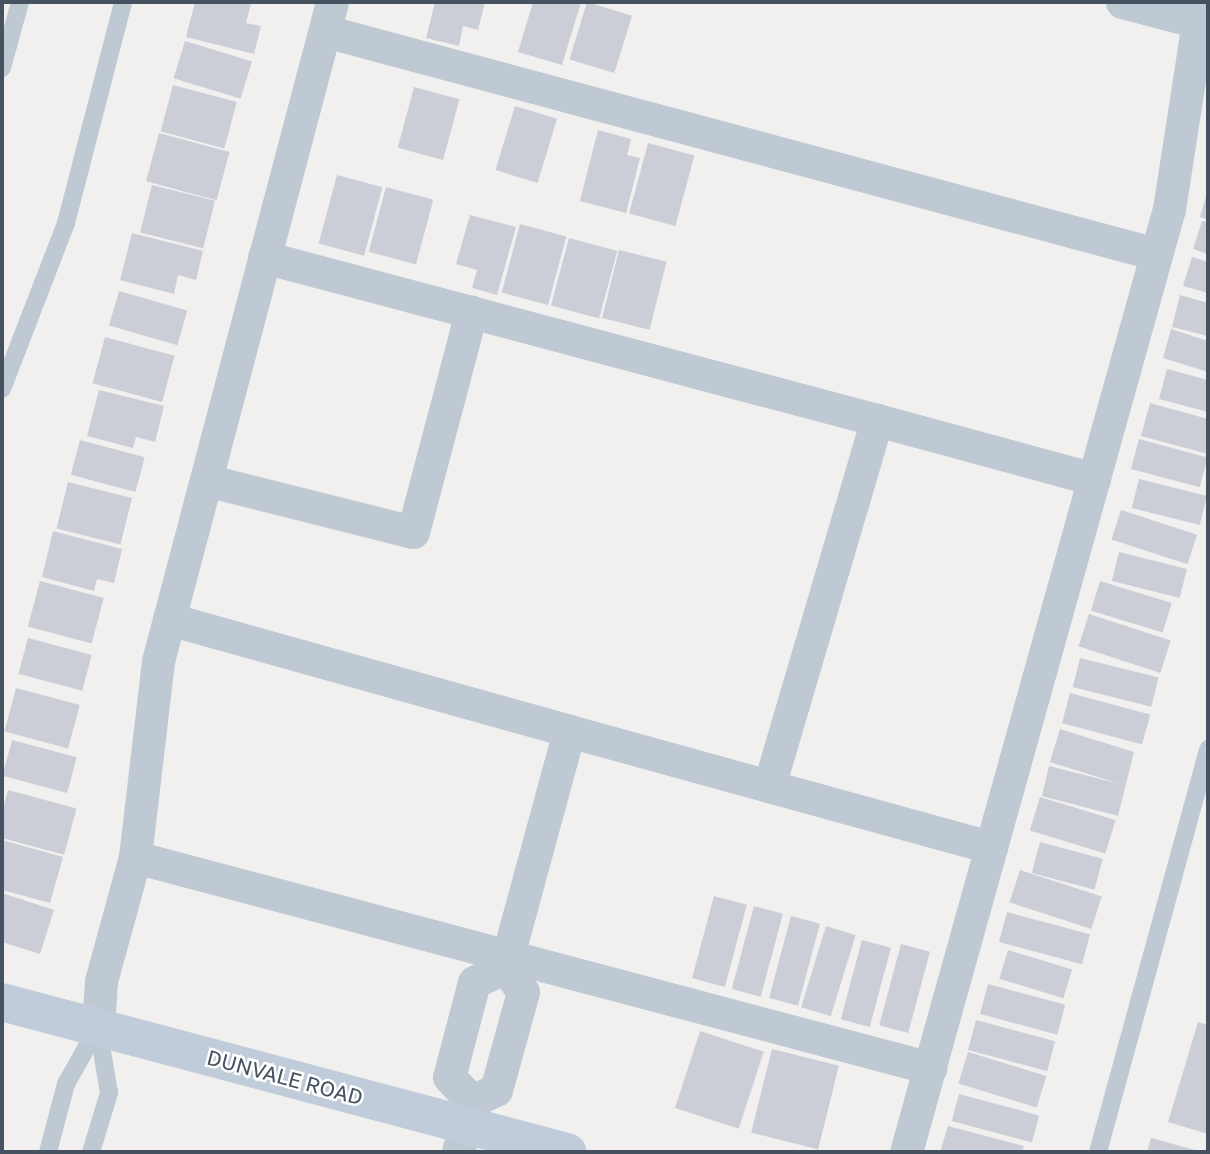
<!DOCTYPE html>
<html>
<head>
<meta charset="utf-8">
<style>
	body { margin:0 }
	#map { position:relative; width:1210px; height:1154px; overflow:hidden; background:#f2f0ef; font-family:"Golos Text",sans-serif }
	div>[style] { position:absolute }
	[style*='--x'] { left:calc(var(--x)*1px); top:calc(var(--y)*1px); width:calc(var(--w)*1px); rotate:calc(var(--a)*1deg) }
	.building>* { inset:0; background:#cbced6; transform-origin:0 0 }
	.lane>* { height:18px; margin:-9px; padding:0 9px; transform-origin:9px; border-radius:9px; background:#bfc9d3 }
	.street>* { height:33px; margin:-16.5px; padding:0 16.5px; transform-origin:16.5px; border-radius:16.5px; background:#bfc9d3 }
	.secondary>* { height:38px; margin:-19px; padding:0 19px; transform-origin:19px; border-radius:19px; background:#c1ccda }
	span { translate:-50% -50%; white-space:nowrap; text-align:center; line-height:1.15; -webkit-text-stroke:5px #fff; paint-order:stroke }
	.street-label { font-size:21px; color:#46525f }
	.frame { position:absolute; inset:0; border:4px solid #46525f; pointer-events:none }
</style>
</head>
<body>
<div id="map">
	<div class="building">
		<div style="clip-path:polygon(195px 2px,251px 4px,246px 23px,261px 26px,254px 54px,186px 37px)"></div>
		<div style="clip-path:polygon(435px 2px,485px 2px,478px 30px,463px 26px,459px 46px,426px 38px)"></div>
		<div style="clip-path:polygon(533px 2px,581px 2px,562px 65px,518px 52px)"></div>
		<div style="left:587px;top:2px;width:47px;height:60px;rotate:17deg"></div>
		<div style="left:185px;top:41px;width:70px;height:39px;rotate:17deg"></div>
		<div style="left:173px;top:85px;width:66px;height:48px;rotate:15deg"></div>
		<div style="left:414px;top:87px;width:47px;height:63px;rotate:15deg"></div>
		<div style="left:515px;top:106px;width:44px;height:67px;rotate:17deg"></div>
		<div style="clip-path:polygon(598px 130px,631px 139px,627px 155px,640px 158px,626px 213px,580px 201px)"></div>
		<div style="left:159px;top:133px;width:73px;height:50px;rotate:15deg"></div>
		<div style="left:648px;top:143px;width:48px;height:73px;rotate:15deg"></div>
		<div style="left:337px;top:175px;width:47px;height:71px;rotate:15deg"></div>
		<div style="left:152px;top:185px;width:65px;height:49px;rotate:14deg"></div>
		<div style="left:386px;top:187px;width:49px;height:67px;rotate:15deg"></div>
		<div style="clip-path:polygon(1207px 192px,1208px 192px,1208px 220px,1200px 217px)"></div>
		<div style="clip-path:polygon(470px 215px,516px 227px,497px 295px,472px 288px,477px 270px,456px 264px)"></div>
		<div style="clip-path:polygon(1202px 221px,1208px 222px,1208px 254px,1193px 249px)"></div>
		<div style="left:520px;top:224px;width:48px;height:71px;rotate:15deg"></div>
		<div style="clip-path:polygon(132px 233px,203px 251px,196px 280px,178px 275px,174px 294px,120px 280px)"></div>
		<div style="left:569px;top:238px;width:50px;height:70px;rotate:15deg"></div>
		<div style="left:619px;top:250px;width:49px;height:70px;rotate:14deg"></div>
		<div style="clip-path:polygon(1192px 257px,1208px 262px,1208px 293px,1183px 286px)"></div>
		<div style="left:119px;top:291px;width:71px;height:36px;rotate:16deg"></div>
		<div style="clip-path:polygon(1180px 295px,1208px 303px,1208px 336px,1172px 327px)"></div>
		<div style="clip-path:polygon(1171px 329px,1208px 341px,1208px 372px,1163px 358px)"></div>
		<div style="left:105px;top:337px;width:72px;height:48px;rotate:15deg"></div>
		<div style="clip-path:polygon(1167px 369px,1208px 380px,1208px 412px,1159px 399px)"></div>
		<div style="clip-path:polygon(99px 390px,164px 406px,155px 442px,136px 437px,133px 448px,87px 436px)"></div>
		<div style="clip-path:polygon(1150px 403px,1208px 419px,1208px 454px,1141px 436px)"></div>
		<div style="left:1139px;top:439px;width:71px;height:31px;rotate:15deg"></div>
		<div style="left:80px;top:440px;width:67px;height:36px;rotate:15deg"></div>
		<div style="left:1139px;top:479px;width:70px;height:30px;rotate:14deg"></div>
		<div style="left:68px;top:482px;width:66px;height:48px;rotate:14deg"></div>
		<div style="left:1121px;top:510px;width:80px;height:31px;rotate:18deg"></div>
		<div style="clip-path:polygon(53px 531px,122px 549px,114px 583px,97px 579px,94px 591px,42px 577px)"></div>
		<div style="left:1119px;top:552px;width:70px;height:30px;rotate:14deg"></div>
		<div style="left:40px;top:581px;width:66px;height:47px;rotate:15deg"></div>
		<div style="left:1100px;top:581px;width:75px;height:31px;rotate:17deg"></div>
		<div style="left:1089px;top:614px;width:86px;height:34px;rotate:18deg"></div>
		<div style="left:28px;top:638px;width:66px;height:37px;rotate:15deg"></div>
		<div style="left:1080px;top:658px;width:81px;height:30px;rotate:14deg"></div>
		<div style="left:16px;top:688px;width:66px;height:45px;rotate:15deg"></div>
		<div style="left:1070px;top:693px;width:83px;height:31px;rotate:15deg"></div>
		<div style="clip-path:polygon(1060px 729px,1134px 752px,1118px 816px,1042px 796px,1049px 766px,1120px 784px,1050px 762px)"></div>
		<div style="left:12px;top:740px;width:67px;height:37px;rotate:15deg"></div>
		<div style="left:8px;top:790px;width:71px;height:48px;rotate:15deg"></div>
		<div style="left:1040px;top:797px;width:79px;height:35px;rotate:17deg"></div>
		<div style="clip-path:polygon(2px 840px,63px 857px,50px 903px,2px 890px)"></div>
		<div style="left:1040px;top:842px;width:65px;height:32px;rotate:15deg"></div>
		<div style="left:1020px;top:870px;width:86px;height:34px;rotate:18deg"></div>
		<div style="clip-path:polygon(2px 893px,54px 910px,40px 954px,2px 942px)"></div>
		<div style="left:714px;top:896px;width:34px;height:85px;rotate:15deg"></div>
		<div style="left:754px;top:906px;width:30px;height:86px;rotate:15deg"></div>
		<div style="left:1007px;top:912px;width:86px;height:31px;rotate:15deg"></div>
		<div style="left:791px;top:916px;width:30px;height:85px;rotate:15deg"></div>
		<div style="left:826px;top:926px;width:31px;height:85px;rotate:17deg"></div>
		<div style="left:862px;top:940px;width:30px;height:82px;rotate:15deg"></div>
		<div style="left:901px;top:944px;width:30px;height:84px;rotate:15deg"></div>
		<div style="left:1008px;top:950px;width:67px;height:30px;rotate:17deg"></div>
		<div style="left:988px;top:984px;width:80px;height:31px;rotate:15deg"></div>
		<div style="left:976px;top:1020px;width:82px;height:31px;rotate:15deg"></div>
		<div style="clip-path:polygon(1198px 1022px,1208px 1025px,1208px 1134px,1168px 1122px)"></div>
		<div style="left:700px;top:1031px;width:67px;height:81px;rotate:18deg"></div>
		<div style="left:772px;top:1049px;width:69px;height:86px;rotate:14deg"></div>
		<div style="left:968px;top:1052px;width:82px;height:33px;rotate:17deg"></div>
		<div style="left:959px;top:1094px;width:83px;height:28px;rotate:15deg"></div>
		<div style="clip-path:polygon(948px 1126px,1024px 1146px,1022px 1152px,940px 1152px)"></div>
		<div style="clip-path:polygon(1151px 1138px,1199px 1151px,1199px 1152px,1147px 1152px)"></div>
	</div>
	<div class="lane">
		<div style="--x:2;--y:68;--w:68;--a:-74.7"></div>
		<div style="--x:2;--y:389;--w:178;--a:-68.9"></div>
		<div style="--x:66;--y:223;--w:228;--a:-75.5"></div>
		<div style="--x:48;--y:1152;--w:70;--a:-75.2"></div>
		<div style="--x:66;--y:1084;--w:65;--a:-60.7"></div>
		<div style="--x:91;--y:1152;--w:62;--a:-73"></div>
		<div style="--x:109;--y:1093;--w:67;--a:-99.5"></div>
		<div style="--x:1098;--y:1152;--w:418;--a:-74.7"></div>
	</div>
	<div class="street">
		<div style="--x:1122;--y:2;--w:79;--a:14.7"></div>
		<div style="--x:1198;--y:22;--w:20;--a:-72"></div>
		<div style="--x:325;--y:31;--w:860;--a:15.02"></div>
		<div style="--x:264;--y:257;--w:634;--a:14.89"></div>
		<div style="--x:206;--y:480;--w:213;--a:14.1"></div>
		<div style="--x:413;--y:532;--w:228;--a:-75.2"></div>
		<div style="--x:169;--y:619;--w:415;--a:15.6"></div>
		<div style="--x:569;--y:731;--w:245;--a:105.2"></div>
		<div style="--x:505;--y:967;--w:34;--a:154"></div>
		<div style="--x:474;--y:982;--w:98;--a:104.7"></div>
		<div style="--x:449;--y:1077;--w:33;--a:46"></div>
		<div style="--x:569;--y:731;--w:438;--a:15.4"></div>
		<div style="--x:769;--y:786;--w:382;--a:-73.6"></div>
		<div style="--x:877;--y:420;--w:225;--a:15.2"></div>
		<div style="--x:135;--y:857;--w:823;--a:14.86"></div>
		<div style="--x:98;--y:1027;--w:46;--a:-86.3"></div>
		<div style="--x:101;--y:981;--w:129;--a:-74.7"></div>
		<div style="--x:135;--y:857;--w:197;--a:-83.3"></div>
		<div style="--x:158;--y:661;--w:682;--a:-75.21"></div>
		<div style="--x:458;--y:1152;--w:53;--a:-74.6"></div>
		<div style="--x:472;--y:1101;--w:26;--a:-25"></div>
		<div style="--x:496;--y:1090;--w:102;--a:-74.6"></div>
		<div style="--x:523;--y:992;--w:31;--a:-126"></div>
		<div style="--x:906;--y:1152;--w:979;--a:-74.42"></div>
		<div style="--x:1169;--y:209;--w:189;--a:-81.2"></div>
	</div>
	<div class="secondary">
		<div style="--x:2;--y:1002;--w:585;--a:14.87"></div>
	</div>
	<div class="street-label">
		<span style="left:285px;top:1077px;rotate:15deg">DUNVALE ROAD</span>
	</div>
	<div class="frame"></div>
</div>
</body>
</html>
